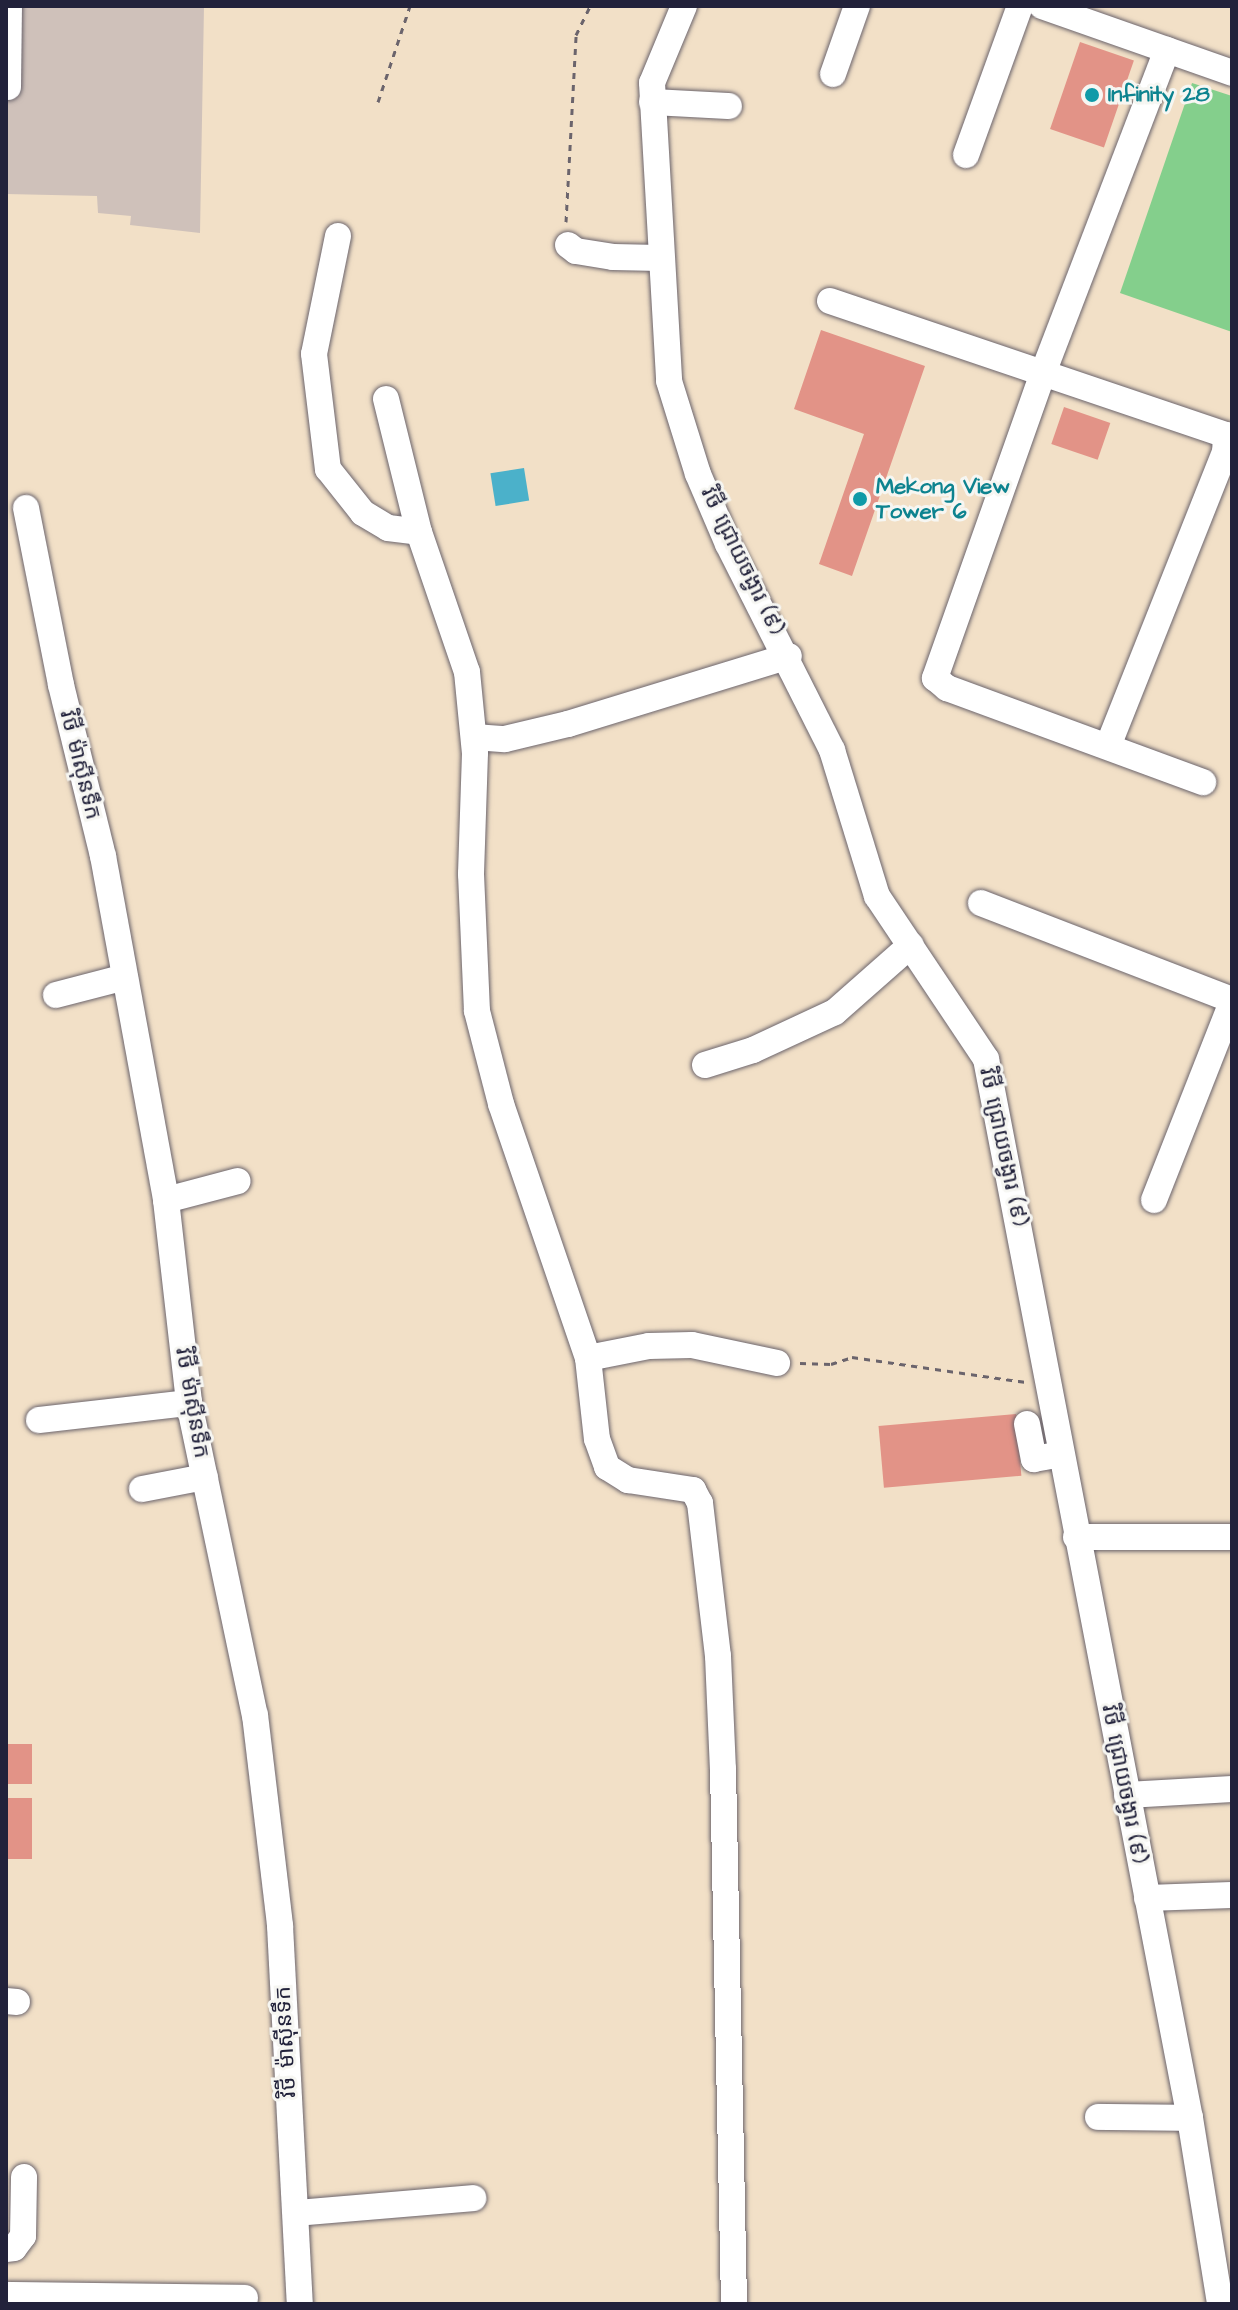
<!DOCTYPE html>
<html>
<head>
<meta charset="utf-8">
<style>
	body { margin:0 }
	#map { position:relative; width:1238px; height:2310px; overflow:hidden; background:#f2e0c7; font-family:"Architects Daughter","Noto Sans Khmer",sans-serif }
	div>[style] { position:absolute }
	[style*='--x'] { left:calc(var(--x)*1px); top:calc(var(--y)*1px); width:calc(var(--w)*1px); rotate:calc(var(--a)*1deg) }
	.industrial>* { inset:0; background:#cfc1ba }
	.green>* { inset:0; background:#84cf8c }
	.water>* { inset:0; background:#4bb1ca; transform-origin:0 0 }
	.building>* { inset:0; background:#e29387; transform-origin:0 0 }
	.path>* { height:3px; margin-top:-1.5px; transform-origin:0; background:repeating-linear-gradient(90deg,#6b646c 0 6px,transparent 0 12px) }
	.roads { filter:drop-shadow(0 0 2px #6b646c) drop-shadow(0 0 2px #6b646c) }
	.minor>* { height:26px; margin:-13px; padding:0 13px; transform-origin:13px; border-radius:13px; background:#fff }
	.dots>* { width:22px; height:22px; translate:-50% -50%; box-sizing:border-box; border:4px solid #f6f6f2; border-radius:50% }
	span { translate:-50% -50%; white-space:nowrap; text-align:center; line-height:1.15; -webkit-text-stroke:6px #f6f6f2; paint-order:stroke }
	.culture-label { font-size:22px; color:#0d838f; font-weight:700 }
	.left { translate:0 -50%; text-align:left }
	.street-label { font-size:22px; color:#22223b }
	.frame { position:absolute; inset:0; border:8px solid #22223b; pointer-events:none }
</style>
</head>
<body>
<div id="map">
	<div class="industrial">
		<div style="clip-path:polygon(6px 6px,204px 6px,200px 233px,130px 225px,131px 216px,98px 213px,97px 196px,6px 194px)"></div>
	</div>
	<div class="green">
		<div style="clip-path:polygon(1192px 83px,1232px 96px,1232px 332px,1120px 293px)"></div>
	</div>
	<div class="water">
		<div style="left:524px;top:468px;width:33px;height:34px;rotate:81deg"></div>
	</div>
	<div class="building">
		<div style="left:1080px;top:42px;width:57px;height:92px;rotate:19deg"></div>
		<div style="clip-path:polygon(821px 330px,925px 366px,852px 576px,819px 564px,864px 434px,794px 409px)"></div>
		<div style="left:1064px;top:407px;width:49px;height:39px;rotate:19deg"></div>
		<div style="left:1016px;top:1414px;width:62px;height:138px;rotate:85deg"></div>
		<div style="left:6px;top:1744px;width:26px;height:40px"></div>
		<div style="left:6px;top:1798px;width:26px;height:61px"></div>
	</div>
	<div class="path">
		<div style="--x:378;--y:102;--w:101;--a:-71.6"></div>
		<div style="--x:566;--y:222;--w:187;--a:-86.9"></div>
		<div style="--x:576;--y:35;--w:32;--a:-64"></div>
		<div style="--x:800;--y:1363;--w:31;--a:2"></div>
		<div style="--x:831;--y:1364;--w:22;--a:-18"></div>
		<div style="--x:852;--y:1357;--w:176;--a:8.2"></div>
	</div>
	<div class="roads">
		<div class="minor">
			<div style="--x:684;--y:6;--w:83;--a:112.6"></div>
			<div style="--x:652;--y:83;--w:298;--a:86.7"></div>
			<div style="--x:669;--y:381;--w:97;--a:72.7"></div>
			<div style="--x:698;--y:474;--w:76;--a:66.8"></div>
			<div style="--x:728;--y:544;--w:231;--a:63.2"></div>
			<div style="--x:832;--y:750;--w:153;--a:72.9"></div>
			<div style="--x:877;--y:896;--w:196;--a:56.2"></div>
			<div style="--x:986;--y:1059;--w:1078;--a:79.1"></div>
			<div style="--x:1190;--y:2118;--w:188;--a:80.8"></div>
			<div style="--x:1042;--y:6;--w:201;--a:19.4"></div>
			<div style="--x:1167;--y:50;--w:346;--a:111"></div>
			<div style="--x:1043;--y:373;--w:324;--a:109.5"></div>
			<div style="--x:935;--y:678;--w:16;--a:40"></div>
			<div style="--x:947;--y:688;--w:273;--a:20.2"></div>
			<div style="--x:833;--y:74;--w:72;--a:-70.6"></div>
			<div style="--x:8;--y:87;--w:81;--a:-89.3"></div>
			<div style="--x:652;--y:102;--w:77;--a:3"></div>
			<div style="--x:966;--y:155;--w:158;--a:-70.1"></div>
			<div style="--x:338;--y:236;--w:120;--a:101.5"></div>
			<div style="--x:314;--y:354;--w:116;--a:83.1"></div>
			<div style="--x:328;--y:469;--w:56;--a:51.5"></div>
			<div style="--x:363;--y:513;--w:29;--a:31"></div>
			<div style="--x:388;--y:528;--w:31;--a:7"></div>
			<div style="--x:568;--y:245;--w:10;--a:37"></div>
			<div style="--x:576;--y:251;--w:37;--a:9"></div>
			<div style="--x:613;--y:257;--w:47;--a:1.2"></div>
			<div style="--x:830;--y:301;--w:418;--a:18.7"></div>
			<div style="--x:1226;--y:435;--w:17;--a:93"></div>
			<div style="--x:1225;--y:452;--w:316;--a:111.7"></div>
			<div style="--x:386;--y:399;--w:137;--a:76.1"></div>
			<div style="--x:419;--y:532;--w:148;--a:71.1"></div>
			<div style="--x:467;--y:672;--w:81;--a:84.4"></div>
			<div style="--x:475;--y:753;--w:121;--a:91.9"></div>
			<div style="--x:471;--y:874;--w:137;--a:87.5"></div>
			<div style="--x:477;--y:1011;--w:96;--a:75.5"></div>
			<div style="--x:501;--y:1104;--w:268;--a:71.1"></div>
			<div style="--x:588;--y:1358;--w:81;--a:83.7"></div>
			<div style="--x:597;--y:1439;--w:30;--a:70"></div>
			<div style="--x:607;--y:1467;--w:25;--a:32"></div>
			<div style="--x:628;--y:1480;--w:66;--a:8.7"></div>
			<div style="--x:693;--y:1490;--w:15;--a:62"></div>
			<div style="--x:700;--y:1503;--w:154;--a:83.3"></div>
			<div style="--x:718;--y:1656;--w:113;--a:87.5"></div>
			<div style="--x:723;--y:1769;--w:535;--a:88.82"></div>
			<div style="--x:26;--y:508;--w:180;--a:78.8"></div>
			<div style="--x:61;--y:685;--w:176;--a:76.2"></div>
			<div style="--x:103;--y:856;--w:350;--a:79.6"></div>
			<div style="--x:166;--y:1200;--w:204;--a:83.5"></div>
			<div style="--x:189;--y:1403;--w:319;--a:78.1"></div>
			<div style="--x:255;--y:1715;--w:212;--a:83.2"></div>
			<div style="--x:280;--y:1926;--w:379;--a:87"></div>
			<div style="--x:474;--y:737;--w:31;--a:4"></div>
			<div style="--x:505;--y:739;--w:65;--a:-13.4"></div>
			<div style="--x:568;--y:724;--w:231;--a:-17.1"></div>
			<div style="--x:981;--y:903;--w:269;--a:21.1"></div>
			<div style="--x:56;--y:995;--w:71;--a:-14.6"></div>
			<div style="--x:705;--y:1065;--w:50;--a:-17.4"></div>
			<div style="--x:753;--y:1050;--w:90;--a:-24.9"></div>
			<div style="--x:835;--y:1012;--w:101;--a:-41.4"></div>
			<div style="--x:166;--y:1200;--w:74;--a:-14.8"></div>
			<div style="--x:1154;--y:1200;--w:213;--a:-68.5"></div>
			<div style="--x:588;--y:1358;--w:62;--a:-11.1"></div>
			<div style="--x:649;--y:1346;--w:43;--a:-1.3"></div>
			<div style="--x:692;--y:1345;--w:87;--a:12"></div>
			<div style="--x:39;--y:1420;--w:151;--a:-6.5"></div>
			<div style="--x:1027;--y:1424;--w:36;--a:79"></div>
			<div style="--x:1034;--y:1459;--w:27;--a:-10"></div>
			<div style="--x:142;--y:1489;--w:64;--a:-10.8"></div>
			<div style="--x:1076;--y:1537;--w:156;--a:0"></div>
			<div style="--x:1127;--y:1795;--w:105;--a:-3.3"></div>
			<div style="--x:1147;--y:1898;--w:85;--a:-2"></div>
			<div style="--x:6;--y:2001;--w:11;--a:5"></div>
			<div style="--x:1098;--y:2117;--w:92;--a:0.6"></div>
			<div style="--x:296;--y:2213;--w:178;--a:-4.8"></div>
			<div style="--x:6;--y:2249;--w:8;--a:-7"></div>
			<div style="--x:14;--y:2248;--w:15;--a:-53"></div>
			<div style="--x:23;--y:2236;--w:59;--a:-89"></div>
			<div style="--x:6;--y:2295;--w:239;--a:0.7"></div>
		</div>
	</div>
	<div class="dots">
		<div style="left:1092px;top:95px;background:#0f9aa8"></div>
		<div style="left:860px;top:499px;background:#0f9aa8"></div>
	</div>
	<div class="culture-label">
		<span class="left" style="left:1108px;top:95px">Infinity 28</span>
		<span class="left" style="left:876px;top:499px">Mekong View<br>Tower 6</span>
	</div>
	<div class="street-label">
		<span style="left:742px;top:561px;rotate:64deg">វិថី ជ្រោយចង្វារ (៩)</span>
		<span style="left:80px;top:765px;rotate:76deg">វិថី ម៉ាស៊ីនទឹក</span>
		<span style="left:1003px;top:1147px;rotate:78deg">វិថី ជ្រោយចង្វារ (៩)</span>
		<span style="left:192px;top:1403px;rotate:80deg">វិថី ម៉ាស៊ីនទឹក</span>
		<span style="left:1124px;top:1784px;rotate:79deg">វិថី ជ្រោយចង្វារ (៩)</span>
		<span style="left:286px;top:2042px;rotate:-93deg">វិថី ម៉ាស៊ីនទឹក</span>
	</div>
	<div class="frame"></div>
</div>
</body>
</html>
